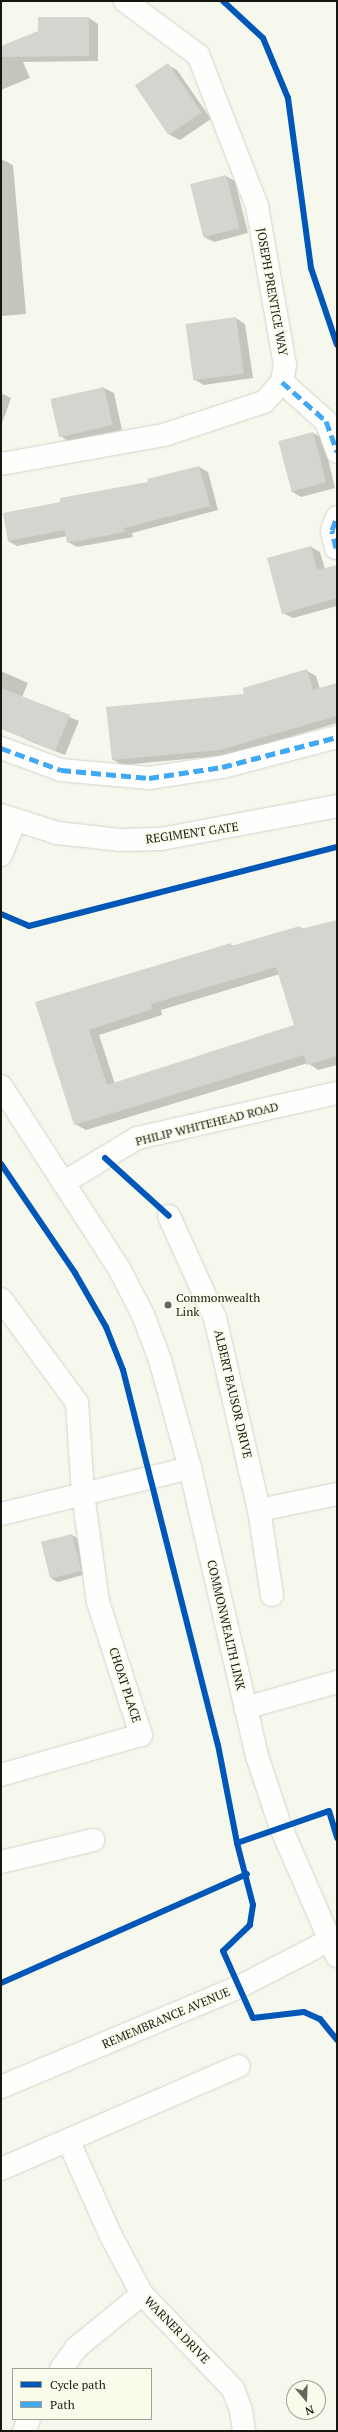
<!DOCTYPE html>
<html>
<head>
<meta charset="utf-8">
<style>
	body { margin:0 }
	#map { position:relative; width:338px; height:2432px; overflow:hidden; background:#f6f8ee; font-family:"PT Serif",serif }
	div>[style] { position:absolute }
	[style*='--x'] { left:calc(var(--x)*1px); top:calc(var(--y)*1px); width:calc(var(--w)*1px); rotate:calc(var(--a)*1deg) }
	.shadow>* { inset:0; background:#0003 }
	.building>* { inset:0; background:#d4d5ce; transform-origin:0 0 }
	.roads { filter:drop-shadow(0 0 1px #d2d3cb) drop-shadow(0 0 1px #d2d3cb) }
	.street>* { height:22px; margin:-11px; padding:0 11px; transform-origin:11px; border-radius:11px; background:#fefefc }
	.quiet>* { height:5px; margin-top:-2.5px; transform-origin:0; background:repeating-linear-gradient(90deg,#3fa9f5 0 10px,transparent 0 15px) }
	.cycleway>* { height:6px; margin:-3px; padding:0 3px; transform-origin:3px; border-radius:3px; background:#0057b8 }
	.dots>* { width:11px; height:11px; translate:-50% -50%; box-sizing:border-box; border:2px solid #fafbeb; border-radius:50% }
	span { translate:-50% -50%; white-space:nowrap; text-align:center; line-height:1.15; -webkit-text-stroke:3.5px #fafbeb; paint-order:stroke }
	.street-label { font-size:12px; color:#171712 }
	.poi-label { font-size:12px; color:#171712 }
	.left { translate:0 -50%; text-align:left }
	.frame { position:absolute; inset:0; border:2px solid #171712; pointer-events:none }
	.legend { position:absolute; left:12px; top:2368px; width:140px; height:52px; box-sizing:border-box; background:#fafbeb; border:1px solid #9fa094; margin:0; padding:5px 7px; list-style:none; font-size:12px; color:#171712 }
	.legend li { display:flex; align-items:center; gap:8px; height:20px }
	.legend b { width:20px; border:1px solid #9fa094 }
	.north { position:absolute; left:286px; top:2380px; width:40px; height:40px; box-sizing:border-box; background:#fafbeb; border:1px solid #9fa094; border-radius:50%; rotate:161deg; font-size:11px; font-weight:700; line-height:16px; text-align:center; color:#171712 }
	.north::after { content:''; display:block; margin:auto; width:14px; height:18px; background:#65665f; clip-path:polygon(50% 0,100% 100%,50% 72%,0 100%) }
</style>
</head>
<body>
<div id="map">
	<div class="shadow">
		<div style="clip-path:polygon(89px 18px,98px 24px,98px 61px,23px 62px,30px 78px,1px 90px,1px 47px)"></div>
		<div style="clip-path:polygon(168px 65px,177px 70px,211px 119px,180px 140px,170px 135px)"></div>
		<div style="clip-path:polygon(1px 159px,13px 165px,26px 314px,1px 316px)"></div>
		<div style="clip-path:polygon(226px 176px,235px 181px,248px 233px,214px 242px,204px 237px)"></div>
		<div style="clip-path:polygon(236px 318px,245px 324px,253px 378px,204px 385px,195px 380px)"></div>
		<div style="clip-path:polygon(104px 388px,114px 393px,122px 430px,68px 441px,59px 435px,51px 399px)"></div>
		<div style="clip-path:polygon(1px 393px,11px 398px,1px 426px)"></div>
		<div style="clip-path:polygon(313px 433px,323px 438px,335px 488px,301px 497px,291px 491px)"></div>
		<div style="clip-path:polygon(199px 467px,208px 472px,218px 510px,132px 533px,133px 537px,77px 547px,68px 542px,67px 536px,17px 546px,8px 541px,61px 503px,149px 483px)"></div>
		<div style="clip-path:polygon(311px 547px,320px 552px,325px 569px,337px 566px,337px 606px,293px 618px,283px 613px)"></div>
		<div style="clip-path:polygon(306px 670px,316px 676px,320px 689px,337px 684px,337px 723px,230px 755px,122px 765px,112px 759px,246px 695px)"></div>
		<div style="clip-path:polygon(1px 671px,28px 683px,22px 697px,79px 721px,65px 755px,29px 741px,1px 724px)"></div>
		<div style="clip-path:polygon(evenodd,337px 921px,337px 1065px,318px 1070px,308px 1063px,86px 1130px,75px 1124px,36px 1003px,230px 944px,234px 946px,300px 927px,304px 929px,337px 921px,280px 974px,295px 1026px,115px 1084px,99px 1035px,162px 1015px,161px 1010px,280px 974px)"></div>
		<div style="clip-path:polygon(72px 1535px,77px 1538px,86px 1574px,58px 1582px,52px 1579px)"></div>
	</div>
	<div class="building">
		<div style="clip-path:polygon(38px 17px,89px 17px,89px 56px,1px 57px,1px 46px,38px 31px)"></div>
		<div style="left:168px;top:63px;width:60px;height:40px;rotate:56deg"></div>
		<div style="left:226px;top:175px;width:55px;height:37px;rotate:76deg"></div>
		<div style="left:236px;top:317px;width:57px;height:51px;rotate:82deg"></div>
		<div style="left:104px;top:387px;width:39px;height:55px;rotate:77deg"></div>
		<div style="left:313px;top:432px;width:52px;height:36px;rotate:75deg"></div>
		<div style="clip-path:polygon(199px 466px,210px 506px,124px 528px,125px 532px,67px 543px,65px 530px,8px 541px,3px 513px,60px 502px,60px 498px,148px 482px,147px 479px)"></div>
		<div style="clip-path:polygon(311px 546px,317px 570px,337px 565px,337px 598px,282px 614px,267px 558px)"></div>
		<div style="clip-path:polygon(307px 669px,313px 690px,337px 683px,337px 716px,220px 750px,112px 760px,106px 707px,244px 694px,243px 688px)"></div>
		<div style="clip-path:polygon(1px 688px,70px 715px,55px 751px,1px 729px)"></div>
		<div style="clip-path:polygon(evenodd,337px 920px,337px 1056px,307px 1065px,304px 1055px,74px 1125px,35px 1002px,231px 943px,231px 946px,300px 926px,301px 929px,337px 920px,276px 967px,294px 1025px,107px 1085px,89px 1030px,152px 1009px,151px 1004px,276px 967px)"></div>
		<div style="left:72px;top:1534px;width:38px;height:32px;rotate:76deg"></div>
	</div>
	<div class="roads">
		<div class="street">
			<div style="--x:282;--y:382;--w:59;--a:41.6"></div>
			<div style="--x:326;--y:421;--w:33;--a:70"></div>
			<div style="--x:1;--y:464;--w:166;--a:-10.1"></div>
			<div style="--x:164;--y:435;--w:105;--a:-18.3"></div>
			<div style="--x:264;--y:402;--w:27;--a:-48"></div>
			<div style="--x:282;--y:382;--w:17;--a:-80"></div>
			<div style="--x:285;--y:365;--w:161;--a:-100"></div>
			<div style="--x:257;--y:206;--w:162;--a:-111.3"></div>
			<div style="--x:198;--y:55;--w:91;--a:-143.5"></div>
			<div style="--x:336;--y:548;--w:18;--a:-103"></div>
			<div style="--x:332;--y:530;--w:14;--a:-69"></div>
			<div style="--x:1;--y:748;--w:64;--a:20.1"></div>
			<div style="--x:61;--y:770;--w:88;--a:5.2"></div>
			<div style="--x:149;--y:778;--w:74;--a:-8.6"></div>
			<div style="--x:222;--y:767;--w:119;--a:-14.6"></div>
			<div style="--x:1;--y:815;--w:59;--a:17.8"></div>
			<div style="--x:57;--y:833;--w:63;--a:6.3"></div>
			<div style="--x:120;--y:840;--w:41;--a:-1.4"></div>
			<div style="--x:161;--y:839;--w:179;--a:-10.6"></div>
			<div style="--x:1;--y:855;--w:37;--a:-68"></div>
			<div style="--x:1;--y:1086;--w:219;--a:57.1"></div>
			<div style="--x:120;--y:1270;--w:51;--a:62.9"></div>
			<div style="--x:143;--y:1315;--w:48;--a:69.3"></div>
			<div style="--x:160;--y:1360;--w:112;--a:74.5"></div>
			<div style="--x:190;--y:1468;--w:296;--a:76.9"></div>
			<div style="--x:257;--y:1756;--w:76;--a:71.6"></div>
			<div style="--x:281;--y:1828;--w:140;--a:66.4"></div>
			<div style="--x:63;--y:1183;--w:87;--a:-31.3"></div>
			<div style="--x:137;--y:1138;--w:205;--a:-12.7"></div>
			<div style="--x:169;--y:1216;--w:112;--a:65.7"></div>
			<div style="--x:215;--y:1318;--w:197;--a:77.1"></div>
			<div style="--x:259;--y:1510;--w:86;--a:81.3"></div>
			<div style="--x:1;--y:1299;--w:129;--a:53.8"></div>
			<div style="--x:77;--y:1403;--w:91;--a:86.2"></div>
			<div style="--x:83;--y:1494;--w:109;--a:82.1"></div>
			<div style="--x:98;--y:1602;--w:140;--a:72.1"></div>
			<div style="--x:141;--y:1735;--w:146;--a:164.1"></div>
			<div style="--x:259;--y:1510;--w:80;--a:-11.6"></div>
			<div style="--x:1;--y:1514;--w:195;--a:-13.7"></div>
			<div style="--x:245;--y:1708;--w:96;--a:-15.8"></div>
			<div style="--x:1;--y:1862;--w:95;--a:-13.4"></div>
			<div style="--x:1;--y:2087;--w:258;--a:-22.8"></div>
			<div style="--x:239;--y:1987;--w:100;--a:-27.3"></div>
			<div style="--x:68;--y:2140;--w:105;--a:65.9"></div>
			<div style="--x:111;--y:2236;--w:66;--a:61.9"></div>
			<div style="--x:142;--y:2294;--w:132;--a:46.2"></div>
			<div style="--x:233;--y:2389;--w:22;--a:69"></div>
			<div style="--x:241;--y:2410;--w:21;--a:82"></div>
			<div style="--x:1;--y:2169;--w:259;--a:-23.4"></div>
			<div style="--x:61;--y:2369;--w:26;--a:-54"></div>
			<div style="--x:76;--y:2348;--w:85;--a:-39.3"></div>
			<div style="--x:24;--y:2431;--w:13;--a:-67"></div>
		</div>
	</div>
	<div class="quiet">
		<div style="--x:282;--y:382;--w:59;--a:41.6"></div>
		<div style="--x:326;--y:421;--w:33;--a:70"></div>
		<div style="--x:336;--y:548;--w:18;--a:-103"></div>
		<div style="--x:332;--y:530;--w:14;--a:-69"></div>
		<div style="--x:1;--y:748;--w:64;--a:20.1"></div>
		<div style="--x:61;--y:770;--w:88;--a:5.2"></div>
		<div style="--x:149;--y:778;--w:74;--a:-8.6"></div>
		<div style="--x:222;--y:767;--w:119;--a:-14.6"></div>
	</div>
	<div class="cycleway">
		<div style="--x:223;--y:1;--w:54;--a:42.8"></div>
		<div style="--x:263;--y:38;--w:65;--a:67.4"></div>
		<div style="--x:288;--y:98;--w:172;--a:82.3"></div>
		<div style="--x:311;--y:268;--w:81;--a:71.3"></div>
		<div style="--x:1;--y:914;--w:30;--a:23"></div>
		<div style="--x:29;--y:926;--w:318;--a:-14.4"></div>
		<div style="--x:105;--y:1158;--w:86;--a:42.2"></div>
		<div style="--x:1;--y:1164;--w:132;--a:55.8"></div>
		<div style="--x:75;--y:1273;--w:62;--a:60.1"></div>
		<div style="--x:106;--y:1327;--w:46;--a:68.4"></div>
		<div style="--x:123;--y:1370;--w:387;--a:75.8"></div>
		<div style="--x:218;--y:1745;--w:100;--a:79"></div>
		<div style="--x:237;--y:1843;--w:64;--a:75.5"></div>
		<div style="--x:253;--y:1905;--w:20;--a:99"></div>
		<div style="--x:250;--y:1925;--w:37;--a:136"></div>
		<div style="--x:223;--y:1951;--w:73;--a:65.9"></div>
		<div style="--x:253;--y:2018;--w:51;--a:-6.7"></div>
		<div style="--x:304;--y:2012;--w:17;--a:24"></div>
		<div style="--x:320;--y:2019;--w:27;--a:51"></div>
		<div style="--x:237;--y:1843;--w:97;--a:-19.2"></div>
		<div style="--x:329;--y:1811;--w:28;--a:73"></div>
		<div style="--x:1;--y:1983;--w:269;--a:-23.9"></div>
	</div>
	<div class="dots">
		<div style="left:168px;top:1305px;background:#65665f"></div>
	</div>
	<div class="street-label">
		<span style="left:272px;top:292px;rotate:80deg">JOSEPH PRENTICE WAY</span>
		<span style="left:192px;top:833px;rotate:-8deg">REGIMENT GATE</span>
		<span style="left:207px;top:1124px;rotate:-14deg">PHILIP WHITEHEAD ROAD</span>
		<span style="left:233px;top:1394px;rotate:77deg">ALBERT BAUSOR DRIVE</span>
		<span style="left:226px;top:1625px;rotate:77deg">COMMONWEALTH LINK</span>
		<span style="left:125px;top:1685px;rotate:72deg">CHOAT PLACE</span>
		<span style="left:166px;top:2018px;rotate:-23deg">REMEMBRANCE AVENUE</span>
		<span style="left:177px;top:2330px;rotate:46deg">WARNER DRIVE</span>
	</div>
	<div class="poi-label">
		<span class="left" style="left:176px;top:1305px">Commonwealth<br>Link</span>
	</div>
	<div class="frame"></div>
	<ul class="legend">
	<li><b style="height:5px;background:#0057b8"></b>Cycle path</li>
	<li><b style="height:5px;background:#3fa9f5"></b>Path</li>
	</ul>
	<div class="north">N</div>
</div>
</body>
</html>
